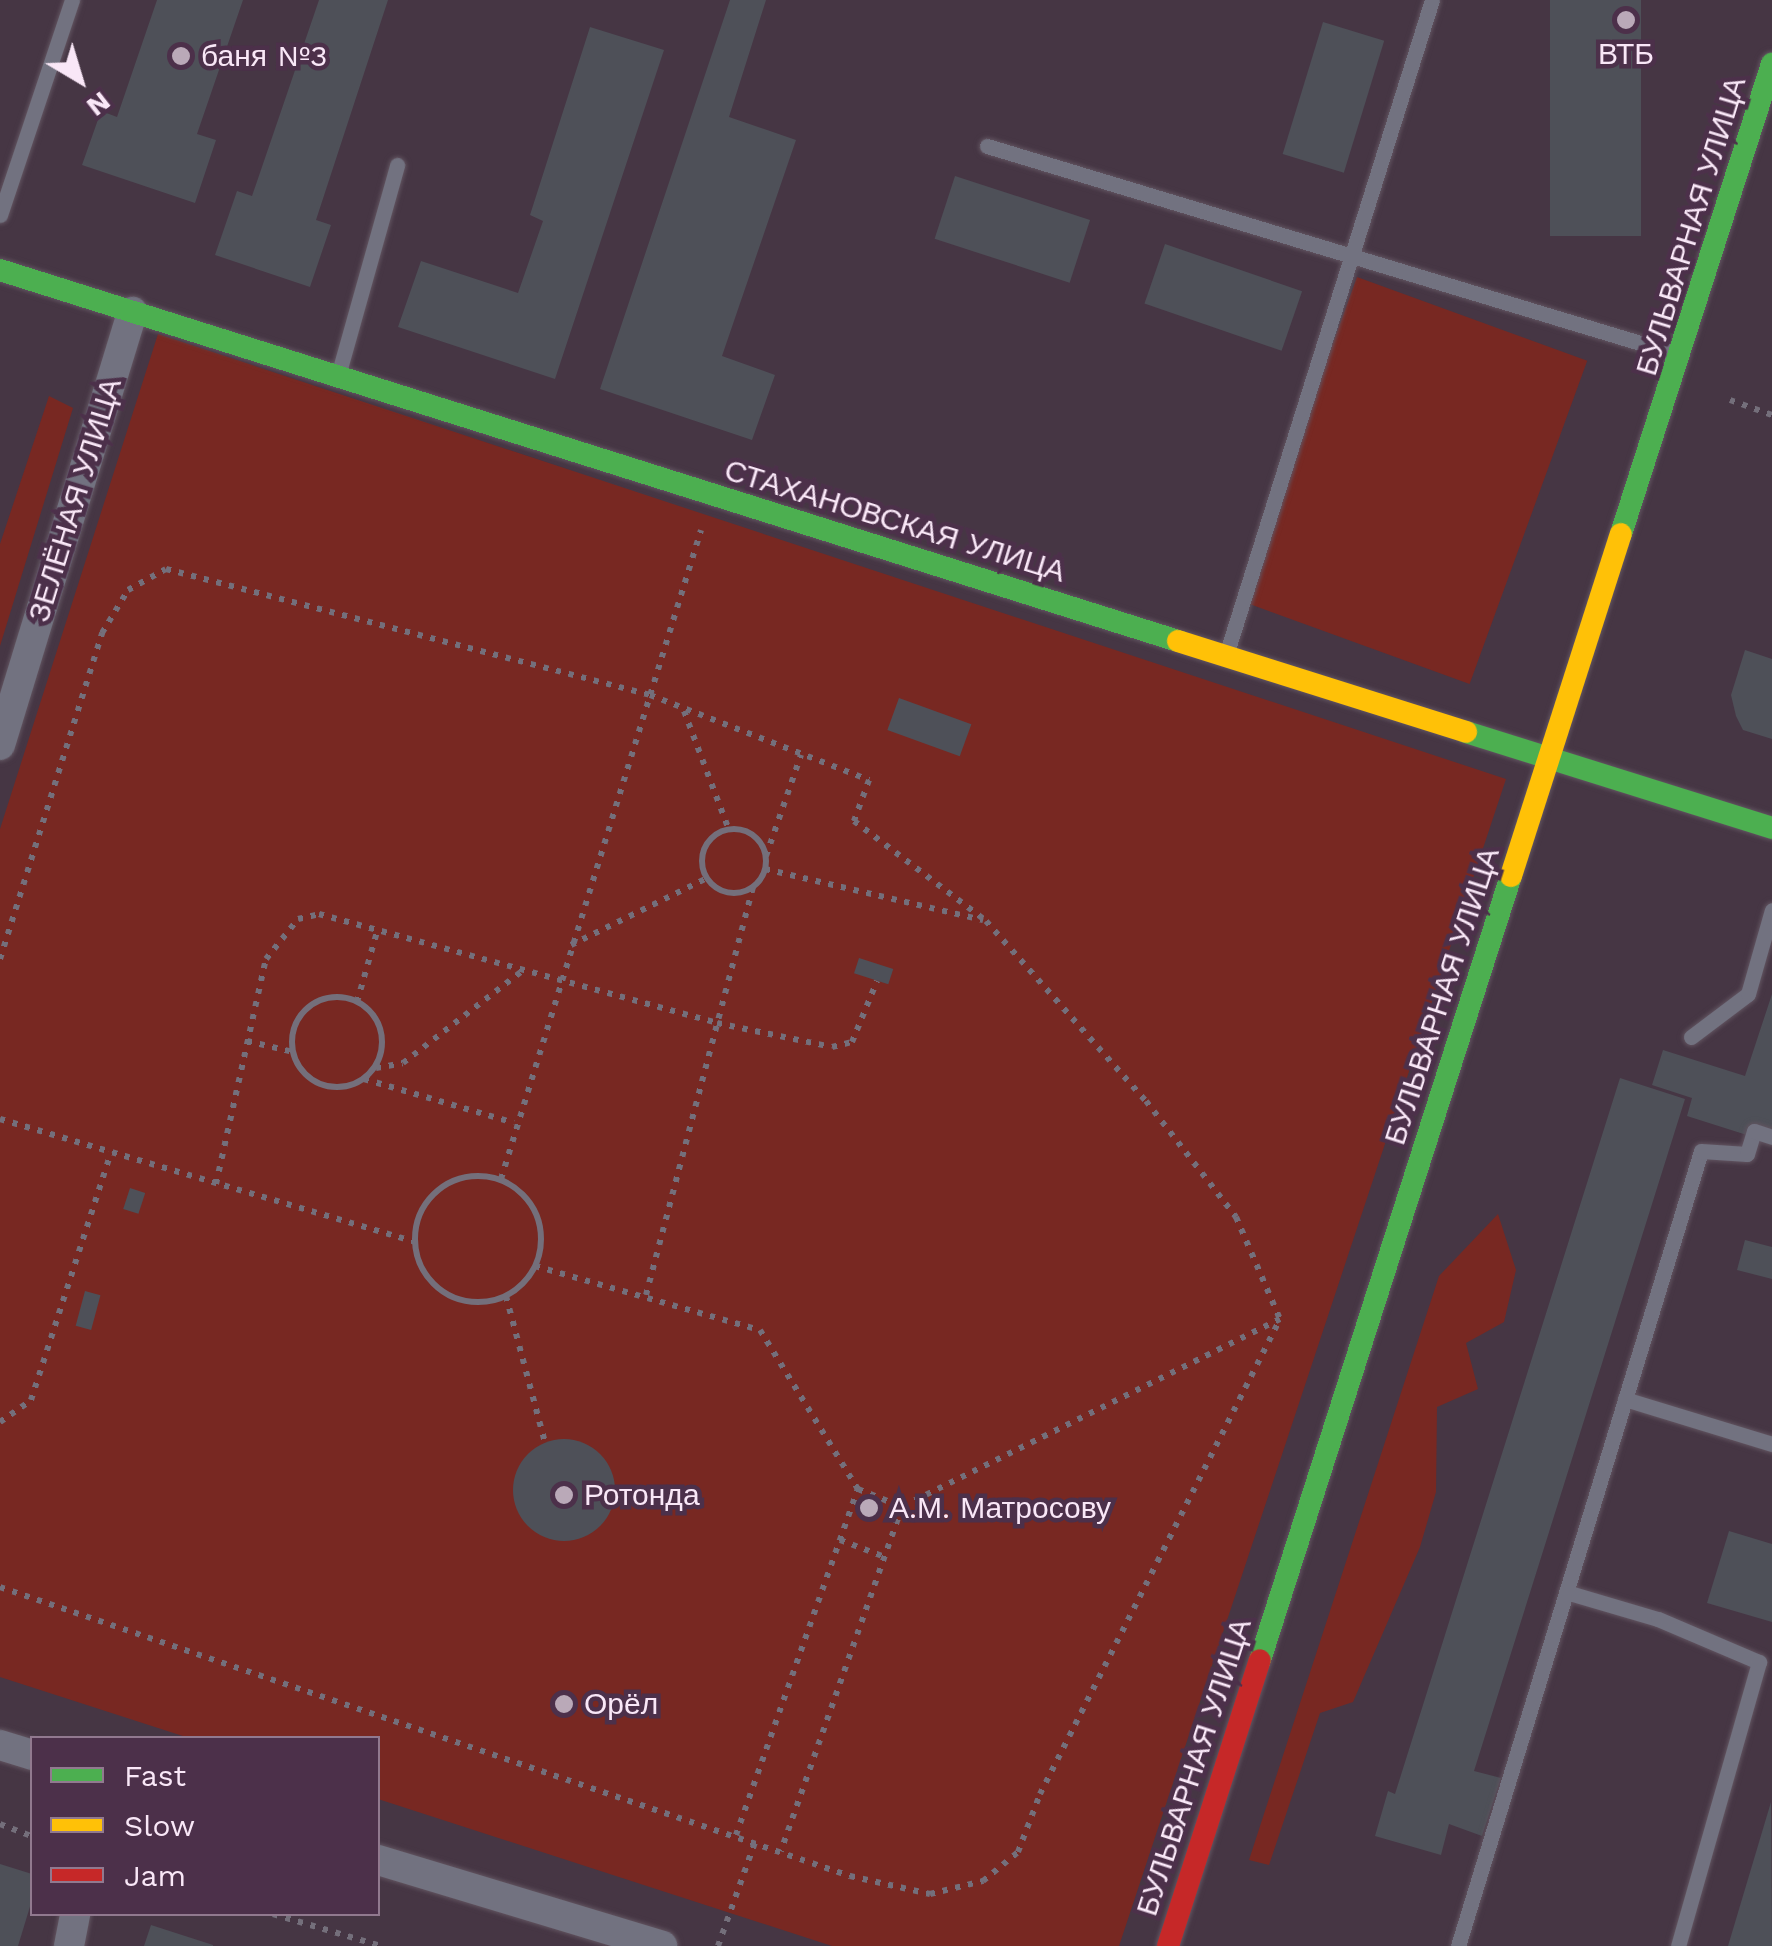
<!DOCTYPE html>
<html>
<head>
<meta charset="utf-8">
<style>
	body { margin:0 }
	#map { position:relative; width:1772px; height:1946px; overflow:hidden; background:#463644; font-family:"Work Sans",sans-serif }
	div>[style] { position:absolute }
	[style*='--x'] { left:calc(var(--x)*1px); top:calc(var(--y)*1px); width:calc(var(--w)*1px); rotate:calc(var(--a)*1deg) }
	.green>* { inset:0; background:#782822; transform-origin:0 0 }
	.building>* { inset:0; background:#4e5058; transform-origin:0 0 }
	.round { border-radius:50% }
	.path>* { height:6px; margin-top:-3px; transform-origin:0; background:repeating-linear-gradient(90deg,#746f7b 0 5px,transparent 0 13px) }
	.path>.ring { margin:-3px; padding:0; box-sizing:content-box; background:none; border:6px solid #746f7b; border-radius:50% }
	.roads { filter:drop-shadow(0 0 2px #615460) drop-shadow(0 0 2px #615460) }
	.lane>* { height:15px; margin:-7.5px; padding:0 7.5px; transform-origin:7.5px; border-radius:7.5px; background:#727280 }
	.street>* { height:30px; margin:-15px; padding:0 15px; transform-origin:15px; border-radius:15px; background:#727280 }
	.fast>* { height:22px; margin:-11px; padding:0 11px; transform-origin:11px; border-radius:11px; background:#4caf50 }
	.slow>* { height:22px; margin:-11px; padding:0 11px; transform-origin:11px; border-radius:11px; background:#ffc107 }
	.jam>* { height:22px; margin:-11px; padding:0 11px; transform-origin:11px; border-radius:11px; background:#c62828 }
	.dots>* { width:28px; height:28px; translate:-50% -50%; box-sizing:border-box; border:5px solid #4c304a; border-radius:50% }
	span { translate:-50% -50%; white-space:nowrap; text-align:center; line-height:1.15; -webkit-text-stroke:9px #4c304a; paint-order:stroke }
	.poi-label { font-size:30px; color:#f9e7f7 }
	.left { translate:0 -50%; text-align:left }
	.street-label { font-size:30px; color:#f9e7f7 }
	.legend { position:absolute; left:30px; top:1736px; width:350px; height:180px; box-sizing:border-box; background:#4c304a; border:2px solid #91798f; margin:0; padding:12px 18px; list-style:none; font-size:30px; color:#f9e7f7 }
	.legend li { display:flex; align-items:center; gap:20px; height:50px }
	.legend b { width:50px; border:2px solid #91798f }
	.north { position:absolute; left:30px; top:30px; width:100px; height:100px; -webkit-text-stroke:8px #4c304a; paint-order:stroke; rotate:142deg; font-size:28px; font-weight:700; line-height:40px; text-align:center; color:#f9e7f7 }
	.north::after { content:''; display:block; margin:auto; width:35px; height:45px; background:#f9e7f7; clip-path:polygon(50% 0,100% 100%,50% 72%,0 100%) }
</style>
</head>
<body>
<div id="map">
	<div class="green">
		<div style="left:1357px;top:277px;width:245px;height:344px;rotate:20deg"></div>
		<div style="clip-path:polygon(158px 334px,1506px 779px,1119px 1946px,832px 1946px,378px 1799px,378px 1738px,189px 1738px,0 1677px,0 829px)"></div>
		<div style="clip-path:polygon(49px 396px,73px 408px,0 646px,0 544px)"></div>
		<div style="clip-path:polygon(1498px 1214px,1516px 1270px,1504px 1322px,1466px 1343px,1478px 1389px,1437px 1407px,1436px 1492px,1420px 1547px,1353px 1702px,1320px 1713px,1269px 1865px,1249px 1860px,1439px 1276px)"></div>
	</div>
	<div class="building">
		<div style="clip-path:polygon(157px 0,243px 0,197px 134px,216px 140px,195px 203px,82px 165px,101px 111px,117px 117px)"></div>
		<div style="clip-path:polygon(319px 0,388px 0,316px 220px,331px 225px,310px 287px,215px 255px,237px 191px,252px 196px)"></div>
		<div style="clip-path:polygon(730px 0,766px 0,729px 117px,796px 140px,722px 356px,775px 375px,752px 440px,600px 389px)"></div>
		<div style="left:1550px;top:0;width:91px;height:236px"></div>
		<div style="left:1323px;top:22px;width:64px;height:138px;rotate:17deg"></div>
		<div style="clip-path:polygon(590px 27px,664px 50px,555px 379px,398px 327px,421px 261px,518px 293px,543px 221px,530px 215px)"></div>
		<div style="left:955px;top:176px;width:142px;height:66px;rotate:18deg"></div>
		<div style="left:1165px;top:244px;width:145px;height:63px;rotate:19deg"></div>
		<div style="clip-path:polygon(1745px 650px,1772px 659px,1772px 739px,1743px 730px,1736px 716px,1731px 695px)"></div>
		<div style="left:899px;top:698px;width:77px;height:34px;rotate:20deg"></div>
		<div style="left:859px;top:958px;width:36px;height:16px;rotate:18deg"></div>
		<div style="clip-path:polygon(1772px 994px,1772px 1143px,1687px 1116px,1692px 1098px,1652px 1085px,1663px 1050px,1745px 1076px)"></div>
		<div style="clip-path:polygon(1620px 1078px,1685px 1099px,1474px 1771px,1501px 1778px,1482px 1836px,1449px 1824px,1441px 1855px,1375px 1836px,1388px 1791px,1395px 1794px)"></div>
		<div style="left:130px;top:1188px;width:16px;height:22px;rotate:18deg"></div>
		<div style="clip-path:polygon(1745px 1240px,1772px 1247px,1772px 1279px,1737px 1270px)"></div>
		<div style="left:85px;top:1291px;width:16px;height:36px;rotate:15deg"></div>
		<div class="round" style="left:513px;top:1439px;width:102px;height:102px"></div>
		<div style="clip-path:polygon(1729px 1531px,1772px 1544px,1772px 1622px,1707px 1603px)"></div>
		<div style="clip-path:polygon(1771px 1802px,1772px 1946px,1728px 1946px)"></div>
		<div style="clip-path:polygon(0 1864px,32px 1874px,32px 1900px,18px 1946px,0 1946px)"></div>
		<div style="clip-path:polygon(151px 1925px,213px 1945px,213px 1946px,144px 1946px)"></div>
	</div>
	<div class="path">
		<div style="--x:1730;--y:400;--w:45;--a:19.7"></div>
		<div style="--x:684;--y:711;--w:127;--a:69.3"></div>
		<div class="ring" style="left:702px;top:829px;width:58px;height:58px"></div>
		<div style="--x:766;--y:856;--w:107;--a:-70.9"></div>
		<div style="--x:765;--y:869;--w:224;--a:13.2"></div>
		<div style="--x:571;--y:945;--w:152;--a:-26.2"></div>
		<div style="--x:0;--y:959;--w:342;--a:-72.6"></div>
		<div style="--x:102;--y:633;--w:50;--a:-58.8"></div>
		<div style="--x:128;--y:590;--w:43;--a:-28.9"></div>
		<div style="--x:166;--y:569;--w:500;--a:14.59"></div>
		<div style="--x:650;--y:695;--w:235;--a:21.2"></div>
		<div style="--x:869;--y:780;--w:44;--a:110.1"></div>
		<div style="--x:854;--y:821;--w:166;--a:37.1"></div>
		<div style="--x:986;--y:921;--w:241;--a:48.4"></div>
		<div style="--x:1146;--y:1101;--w:147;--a:52.2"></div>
		<div style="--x:1236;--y:1217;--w:111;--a:66.7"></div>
		<div style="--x:1280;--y:1319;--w:422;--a:153.6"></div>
		<div style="--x:902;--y:1507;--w:365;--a:109.4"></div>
		<div class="ring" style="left:292px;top:997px;width:84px;height:84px"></div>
		<div style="--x:357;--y:1002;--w:73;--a:-74.1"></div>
		<div style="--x:247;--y:1041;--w:47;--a:13.4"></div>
		<div style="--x:376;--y:1068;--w:27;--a:-10"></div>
		<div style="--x:403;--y:1063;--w:150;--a:-37.7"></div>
		<div style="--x:364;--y:1079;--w:156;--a:16.3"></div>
		<div style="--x:0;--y:1119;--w:432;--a:16.5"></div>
		<div class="ring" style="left:415px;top:1176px;width:120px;height:120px"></div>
		<div style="--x:501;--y:1179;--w:679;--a:-72.87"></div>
		<div style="--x:216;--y:1184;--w:230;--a:-77.5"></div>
		<div style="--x:266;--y:959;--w:51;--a:-51.3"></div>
		<div style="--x:298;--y:919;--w:22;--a:-13"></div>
		<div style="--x:319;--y:914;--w:413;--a:15.3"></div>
		<div style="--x:717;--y:1023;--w:117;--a:11.8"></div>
		<div style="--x:832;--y:1047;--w:21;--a:-14"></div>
		<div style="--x:852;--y:1042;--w:66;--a:-67.7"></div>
		<div style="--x:535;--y:1266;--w:234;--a:15.9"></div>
		<div style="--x:760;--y:1330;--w:187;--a:58.4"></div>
		<div style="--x:858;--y:1489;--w:48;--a:22.2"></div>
		<div style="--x:646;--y:1295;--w:422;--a:-75.3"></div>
		<div style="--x:506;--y:1296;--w:152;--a:75.1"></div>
		<div style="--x:0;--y:1422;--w:38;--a:-35"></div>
		<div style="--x:31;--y:1400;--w:260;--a:-72.1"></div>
		<div style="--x:840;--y:1540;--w:48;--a:20.7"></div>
		<div style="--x:0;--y:1587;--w:898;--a:18.78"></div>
		<div style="--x:850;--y:1876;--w:82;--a:12.7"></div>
		<div style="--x:930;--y:1894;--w:55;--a:-13.8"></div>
		<div style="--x:983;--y:1881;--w:45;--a:-39.6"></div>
		<div style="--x:1018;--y:1852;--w:62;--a:-69.2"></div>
		<div style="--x:1040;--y:1794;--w:532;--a:-63.19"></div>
		<div style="--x:0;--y:1824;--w:34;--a:21"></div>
		<div style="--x:736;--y:1835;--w:367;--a:-70.6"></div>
		<div style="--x:273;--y:1914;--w:113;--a:16.5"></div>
		<div style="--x:718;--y:1946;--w:110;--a:-70.4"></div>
	</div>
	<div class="roads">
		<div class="lane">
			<div style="--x:987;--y:146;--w:721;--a:16.78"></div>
			<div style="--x:0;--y:215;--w:227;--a:-71.5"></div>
			<div style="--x:339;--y:372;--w:215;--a:-74.3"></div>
			<div style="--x:1227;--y:652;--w:683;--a:-72.55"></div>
			<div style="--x:1691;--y:1037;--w:71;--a:-37"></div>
			<div style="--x:1748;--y:994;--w:87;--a:-74.1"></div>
			<div style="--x:1625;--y:1399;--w:154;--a:17"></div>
			<div style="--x:1566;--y:1592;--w:96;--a:16.4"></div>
			<div style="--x:1658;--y:1619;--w:110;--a:23.1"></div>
			<div style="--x:1759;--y:1662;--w:295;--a:105.9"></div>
			<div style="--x:1458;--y:1946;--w:831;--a:-73"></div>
			<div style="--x:1701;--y:1151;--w:46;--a:3.7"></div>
			<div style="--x:1747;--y:1154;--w:24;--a:-73"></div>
			<div style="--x:1754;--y:1131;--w:19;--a:18"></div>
		</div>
		<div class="street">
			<div style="--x:0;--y:745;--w:453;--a:-73"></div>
			<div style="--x:0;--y:1745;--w:34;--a:17"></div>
			<div style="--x:378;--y:1860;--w:297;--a:16.8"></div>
			<div style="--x:69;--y:1946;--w:33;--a:-79"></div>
		</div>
		<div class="fast">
			<div style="--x:0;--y:270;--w:1235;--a:17.48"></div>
			<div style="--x:1621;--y:534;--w:494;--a:-72.2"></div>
			<div style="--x:1466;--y:732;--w:321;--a:17.4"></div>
			<div style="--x:1260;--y:1660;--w:823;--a:-72.25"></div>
		</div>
		<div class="slow">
			<div style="--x:1178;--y:641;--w:302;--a:17.5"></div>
			<div style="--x:1511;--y:876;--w:359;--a:-72.2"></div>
		</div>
		<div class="jam">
			<div style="--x:1168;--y:1946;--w:300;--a:-72.2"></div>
		</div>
	</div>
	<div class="dots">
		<div style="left:1626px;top:20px;background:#baa9b8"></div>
		<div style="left:181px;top:56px;background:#baa9b8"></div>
		<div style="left:564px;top:1495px;background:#baa9b8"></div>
		<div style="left:869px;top:1508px;background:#baa9b8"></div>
		<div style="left:564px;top:1704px;background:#baa9b8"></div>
	</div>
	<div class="poi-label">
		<span style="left:1626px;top:54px">ВТБ</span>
		<span class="left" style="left:201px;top:56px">баня №3</span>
		<span class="left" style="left:584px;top:1495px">Ротонда</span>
		<span class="left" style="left:889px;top:1508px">А.М. Матросову</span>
		<span class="left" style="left:584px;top:1704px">Орёл</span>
	</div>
	<div class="street-label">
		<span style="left:1691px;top:226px;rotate:-73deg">БУЛЬВАРНАЯ УЛИЦА</span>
		<span style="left:75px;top:500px;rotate:-73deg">ЗЕЛЁНАЯ УЛИЦА</span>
		<span style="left:895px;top:521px;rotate:17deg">СТАХАНОВСКАЯ УЛИЦА</span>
		<span style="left:1442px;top:996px;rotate:-72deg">БУЛЬВАРНАЯ УЛИЦА</span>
		<span style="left:1194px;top:1767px;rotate:-72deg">БУЛЬВАРНАЯ УЛИЦА</span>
	</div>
	<ul class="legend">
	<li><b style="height:12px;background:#4caf50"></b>Fast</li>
	<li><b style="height:12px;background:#ffc107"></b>Slow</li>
	<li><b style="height:12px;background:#c62828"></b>Jam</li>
	</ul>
	<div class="north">N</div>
</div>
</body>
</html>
